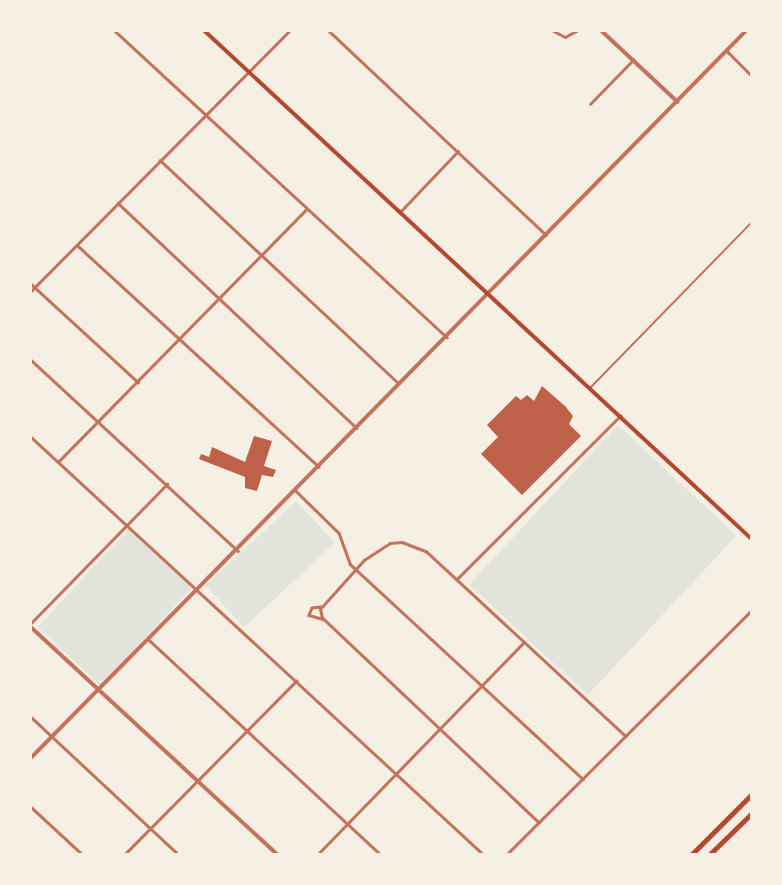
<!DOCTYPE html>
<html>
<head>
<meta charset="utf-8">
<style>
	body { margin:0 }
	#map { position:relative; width:782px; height:885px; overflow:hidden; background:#f6efe4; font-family:Poppins,sans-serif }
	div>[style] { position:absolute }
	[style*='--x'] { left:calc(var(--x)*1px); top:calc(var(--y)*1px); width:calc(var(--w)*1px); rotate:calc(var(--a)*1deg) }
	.green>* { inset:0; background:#e2e4dc; transform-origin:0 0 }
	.building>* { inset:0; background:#bf614a }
	.service>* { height:2px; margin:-1px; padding:0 1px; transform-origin:1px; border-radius:1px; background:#c5725c }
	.minor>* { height:2.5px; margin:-1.25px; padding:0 1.25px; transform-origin:1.25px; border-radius:1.25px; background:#c5725c }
	.tertiary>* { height:3.5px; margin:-1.75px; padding:0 1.75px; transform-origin:1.75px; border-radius:1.75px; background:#c5725c }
	.secondary>* { height:3.5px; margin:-1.75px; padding:0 1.75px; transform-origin:1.75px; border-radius:1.75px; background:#b5482f }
	.primary>* { height:4.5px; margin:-2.25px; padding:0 2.25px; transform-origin:2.25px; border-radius:2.25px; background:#b5482f }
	span { translate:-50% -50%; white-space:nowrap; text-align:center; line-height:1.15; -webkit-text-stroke:6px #f6efe4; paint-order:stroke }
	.frame { position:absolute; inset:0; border:32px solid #f6efe4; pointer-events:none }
</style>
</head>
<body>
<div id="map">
	<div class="green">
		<div style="left:618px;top:425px;width:162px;height:218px;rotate:43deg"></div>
		<div style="left:296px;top:501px;width:57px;height:124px;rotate:47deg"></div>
		<div style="left:129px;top:529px;width:86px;height:134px;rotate:43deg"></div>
	</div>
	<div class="building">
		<div style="clip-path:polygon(542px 386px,565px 406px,573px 416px,569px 424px,581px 436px,522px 495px,481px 454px,498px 437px,487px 425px,516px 396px,521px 400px,527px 395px,534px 401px)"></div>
		<div style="clip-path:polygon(254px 436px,272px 441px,264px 466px,276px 470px,273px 477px,262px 475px,257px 491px,245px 488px,245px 477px,199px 459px,201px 454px,209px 457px,212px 447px,245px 462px)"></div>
	</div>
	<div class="service">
		<div style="--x:30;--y:201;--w:2;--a:90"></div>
		<div style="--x:591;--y:387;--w:231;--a:-45.7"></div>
	</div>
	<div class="minor">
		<div style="--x:114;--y:30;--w:453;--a:42.7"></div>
		<div style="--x:328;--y:30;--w:299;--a:43.2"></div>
		<div style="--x:552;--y:30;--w:15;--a:28"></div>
		<div style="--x:565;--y:37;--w:15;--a:-28"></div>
		<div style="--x:727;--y:51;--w:35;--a:45"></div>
		<div style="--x:590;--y:104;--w:62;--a:-45.7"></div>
		<div style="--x:160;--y:160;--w:326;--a:43.1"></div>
		<div style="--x:118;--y:203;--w:328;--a:43.3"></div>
		<div style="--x:400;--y:212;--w:84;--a:-46.4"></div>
		<div style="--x:77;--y:245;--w:328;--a:42.5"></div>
		<div style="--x:30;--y:283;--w:147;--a:42.5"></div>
		<div style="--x:30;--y:292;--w:369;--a:-45.2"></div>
		<div style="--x:30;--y:359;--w:283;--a:42.7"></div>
		<div style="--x:30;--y:436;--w:618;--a:42.7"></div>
		<div style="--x:58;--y:462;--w:354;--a:-45.5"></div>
		<div style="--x:296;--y:491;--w:60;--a:44.3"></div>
		<div style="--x:339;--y:533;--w:33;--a:70"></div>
		<div style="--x:350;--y:564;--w:317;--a:42.7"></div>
		<div style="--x:457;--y:579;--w:231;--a:-45"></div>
		<div style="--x:321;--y:607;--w:9;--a:174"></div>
		<div style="--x:312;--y:608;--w:8;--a:113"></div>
		<div style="--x:309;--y:615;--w:15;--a:16"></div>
		<div style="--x:30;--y:624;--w:196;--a:-45.6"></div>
		<div style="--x:148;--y:639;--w:318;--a:42.8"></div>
		<div style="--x:30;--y:716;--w:204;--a:43"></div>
		<div style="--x:30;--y:806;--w:72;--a:42.8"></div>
		<div style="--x:539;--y:823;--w:299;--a:-136.6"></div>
		<div style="--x:322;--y:618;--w:9;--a:-103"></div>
		<div style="--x:320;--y:609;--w:66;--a:-48.1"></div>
		<div style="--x:364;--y:560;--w:31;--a:-33"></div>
		<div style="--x:390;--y:543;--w:12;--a:-5"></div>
		<div style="--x:402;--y:542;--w:26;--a:21"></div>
		<div style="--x:426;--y:551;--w:272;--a:42.8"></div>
		<div style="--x:124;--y:855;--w:245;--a:-45.3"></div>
		<div style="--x:317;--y:855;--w:297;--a:-45.8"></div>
		<div style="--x:506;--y:855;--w:347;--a:-44.9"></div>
	</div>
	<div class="tertiary">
		<div style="--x:601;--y:30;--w:105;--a:43.1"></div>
		<div style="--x:30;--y:626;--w:338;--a:42.7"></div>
		<div style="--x:30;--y:759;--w:1023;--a:-45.48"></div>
	</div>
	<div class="secondary">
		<div style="--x:204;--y:30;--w:748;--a:42.89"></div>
	</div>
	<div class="primary">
		<div style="--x:691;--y:855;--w:86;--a:-45"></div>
		<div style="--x:709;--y:855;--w:60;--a:-44.3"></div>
	</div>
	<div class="frame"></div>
</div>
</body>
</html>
